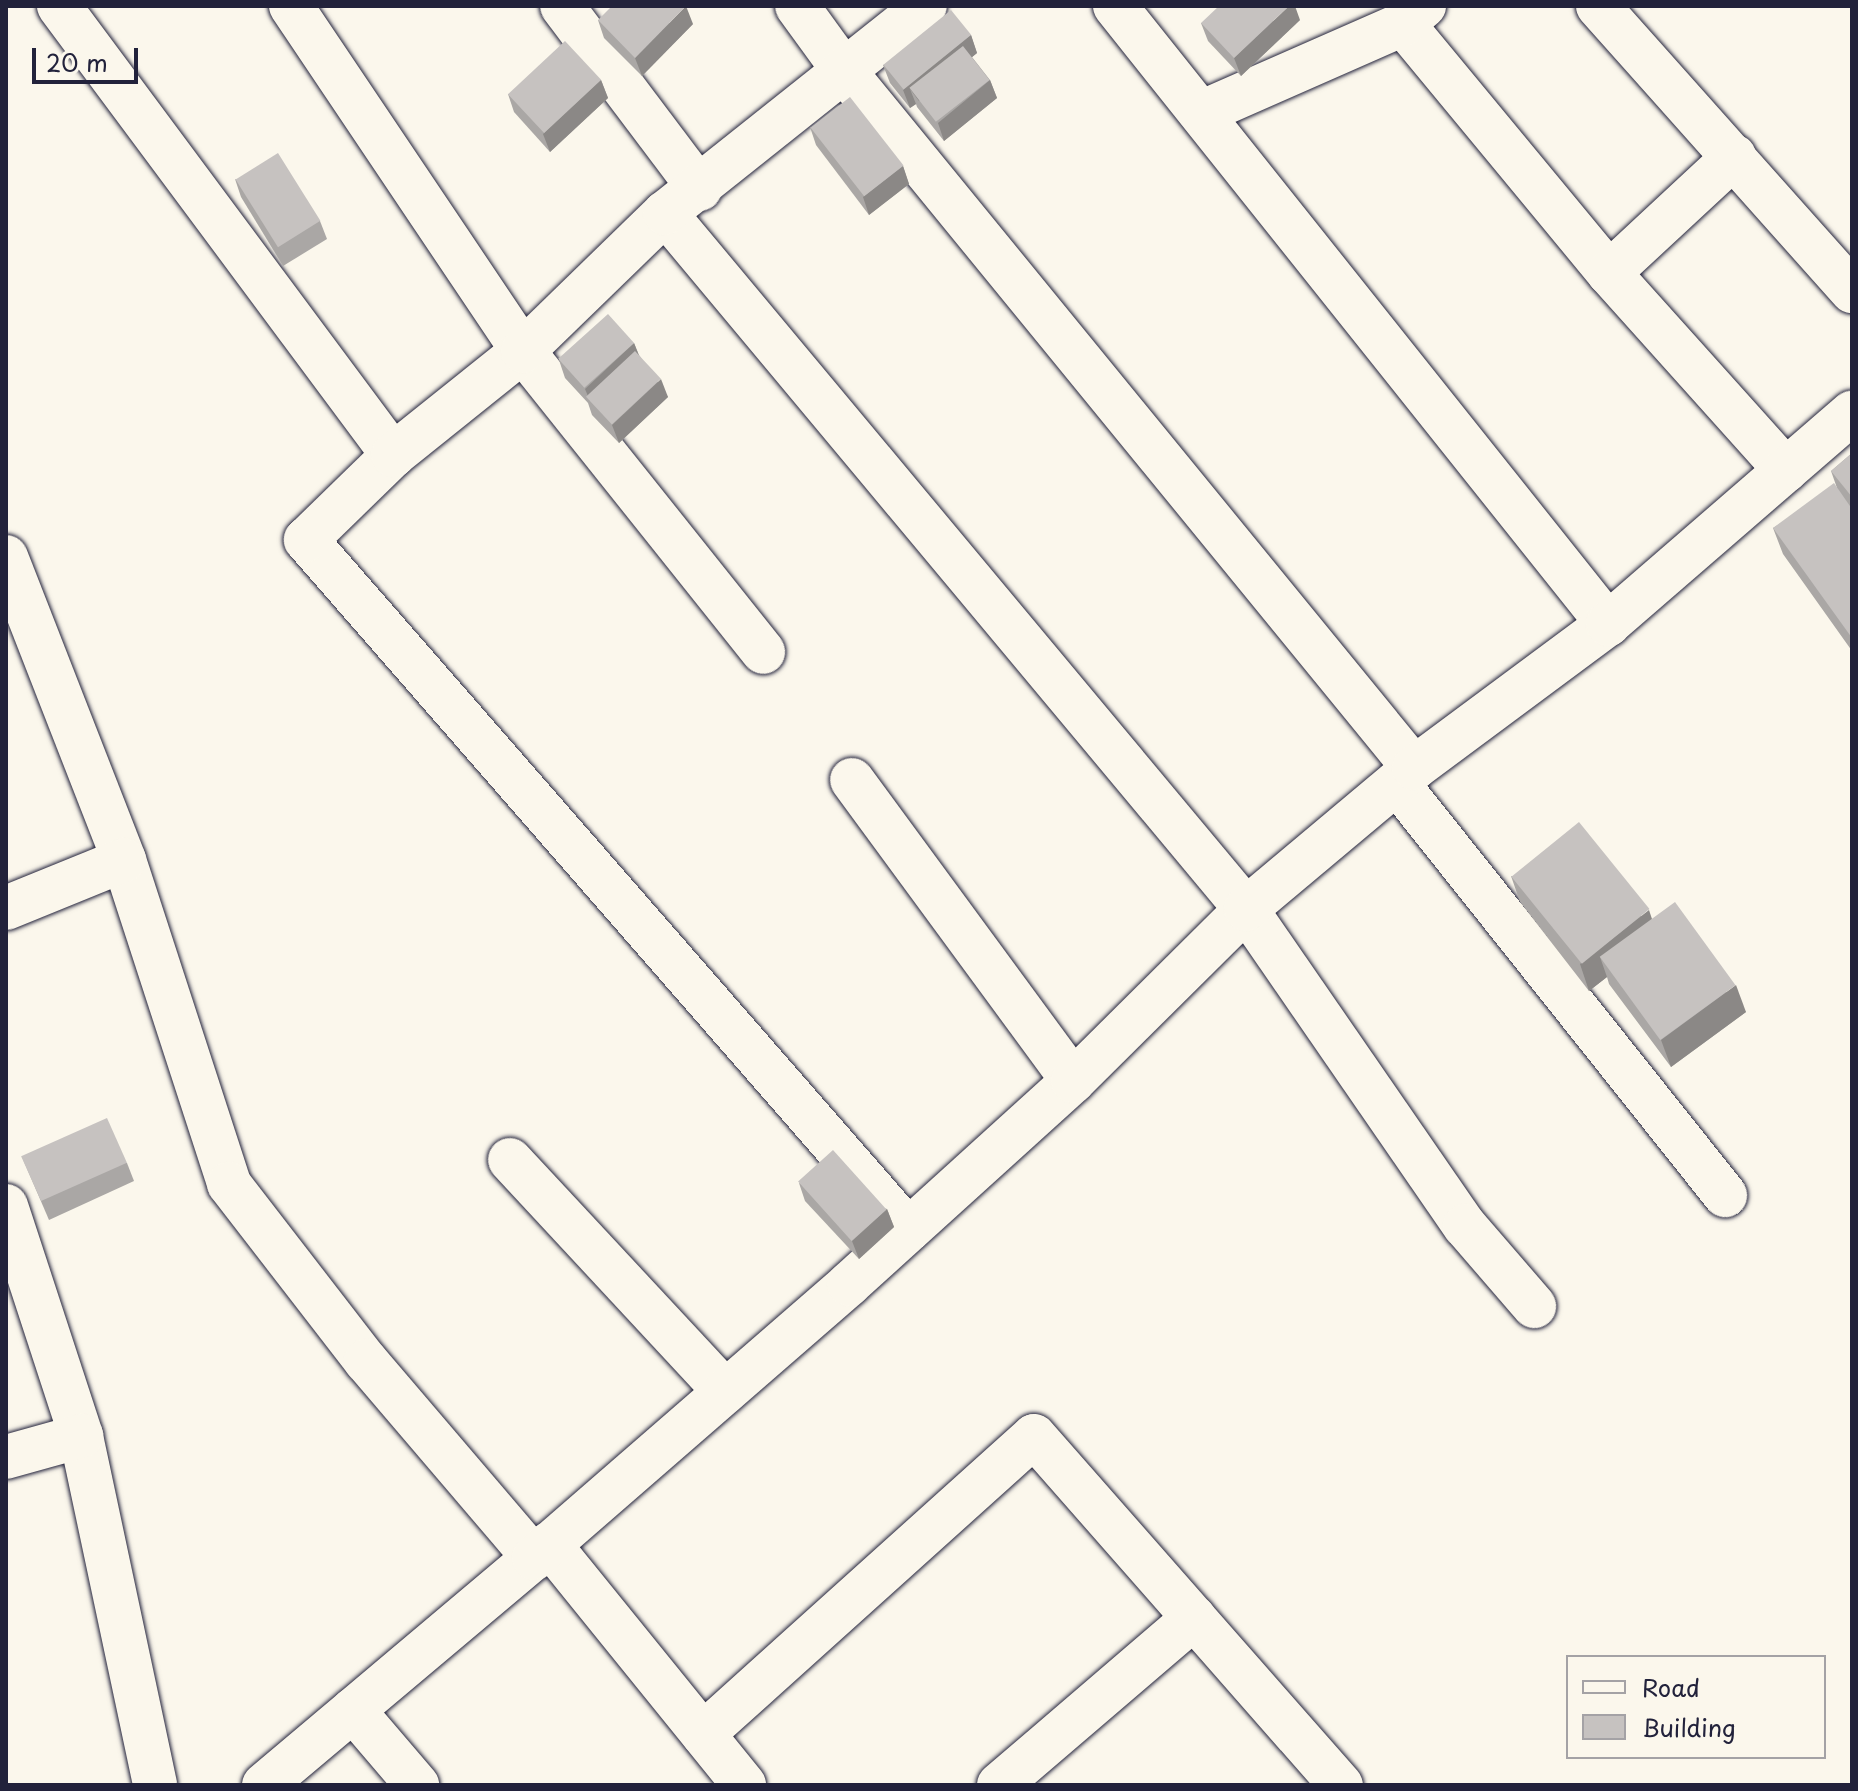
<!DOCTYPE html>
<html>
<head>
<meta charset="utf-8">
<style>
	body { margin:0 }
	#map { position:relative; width:1858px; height:1791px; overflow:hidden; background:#fbf7ec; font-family:"Playpen Sans",sans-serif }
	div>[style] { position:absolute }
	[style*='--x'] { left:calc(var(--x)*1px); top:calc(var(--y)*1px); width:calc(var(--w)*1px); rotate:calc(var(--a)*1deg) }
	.roads { filter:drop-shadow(0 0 2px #22223b) drop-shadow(0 0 2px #22223b) }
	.minor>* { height:44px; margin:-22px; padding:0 22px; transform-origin:22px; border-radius:22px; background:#fbf7ec }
	.wall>* { inset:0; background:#aaa7a5 }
	.shaded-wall>* { inset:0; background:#8b8886 }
	.building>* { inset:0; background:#c6c2c0; transform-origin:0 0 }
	span { translate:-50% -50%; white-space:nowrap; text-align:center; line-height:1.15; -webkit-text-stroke:6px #fbf7ec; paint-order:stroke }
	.frame { position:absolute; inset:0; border:8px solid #22223b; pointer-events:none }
	.legend { position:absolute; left:1566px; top:1655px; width:260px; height:104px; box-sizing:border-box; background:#fbf7ec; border:2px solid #a4a2a5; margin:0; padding:10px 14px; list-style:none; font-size:24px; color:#22223b }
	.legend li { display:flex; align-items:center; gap:16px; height:40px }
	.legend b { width:40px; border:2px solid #a4a2a5 }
	.scale { position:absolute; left:32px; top:48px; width:106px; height:36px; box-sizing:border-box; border:4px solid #22223b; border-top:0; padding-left:10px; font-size:24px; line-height:28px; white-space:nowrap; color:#22223b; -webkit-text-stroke:6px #fbf7ec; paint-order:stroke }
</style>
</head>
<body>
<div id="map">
	<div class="roads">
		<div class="minor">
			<div style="--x:59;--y:6;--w:560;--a:53.36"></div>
			<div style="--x:291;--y:6;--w:416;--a:56.1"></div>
			<div style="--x:523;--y:351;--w:385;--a:51.4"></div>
			<div style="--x:562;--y:6;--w:229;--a:53"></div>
			<div style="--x:797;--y:6;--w:82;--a:54"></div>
			<div style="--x:845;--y:72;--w:899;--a:50.73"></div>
			<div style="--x:1115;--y:6;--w:791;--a:51.42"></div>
			<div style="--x:1598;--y:6;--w:382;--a:48.3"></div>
			<div style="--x:1403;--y:24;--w:323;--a:50.4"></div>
			<div style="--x:1609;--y:273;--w:265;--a:48.1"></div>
			<div style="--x:1203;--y:112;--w:219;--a:-23.7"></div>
			<div style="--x:1403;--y:24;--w:28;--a:-41"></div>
			<div style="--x:665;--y:213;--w:907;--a:50.15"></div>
			<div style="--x:1246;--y:909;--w:385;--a:55.4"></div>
			<div style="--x:1465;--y:1226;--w:106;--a:49.2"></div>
			<div style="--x:1609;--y:273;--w:171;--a:-42.9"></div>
			<div style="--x:6;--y:557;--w:325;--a:68.7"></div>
			<div style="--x:124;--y:860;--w:341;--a:72"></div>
			<div style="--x:229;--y:1184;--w:224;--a:52.3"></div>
			<div style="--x:366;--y:1361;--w:259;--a:49.5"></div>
			<div style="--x:852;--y:780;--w:373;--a:53.7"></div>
			<div style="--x:1397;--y:783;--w:527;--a:51.48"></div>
			<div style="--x:6;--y:908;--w:127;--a:-22.1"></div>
			<div style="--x:510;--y:1160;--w:316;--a:47.1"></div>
			<div style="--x:6;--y:1206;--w:242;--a:71.9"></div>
			<div style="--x:81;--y:1436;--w:357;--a:78"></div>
			<div style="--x:908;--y:1230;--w:916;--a:-131.1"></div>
			<div style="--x:306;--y:540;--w:122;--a:-44.3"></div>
			<div style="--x:393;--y:455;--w:166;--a:-38.7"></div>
			<div style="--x:523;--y:351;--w:198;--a:-44.2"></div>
			<div style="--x:665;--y:213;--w:332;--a:-38.5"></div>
			<div style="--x:6;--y:1457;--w:78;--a:-15.6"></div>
			<div style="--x:549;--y:1544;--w:310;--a:51"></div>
			<div style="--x:353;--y:1710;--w:99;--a:49.5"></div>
			<div style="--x:703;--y:1734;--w:445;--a:-42"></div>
			<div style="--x:1034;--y:1436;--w:465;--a:48.7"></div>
			<div style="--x:264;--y:1785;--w:353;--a:-40.1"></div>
			<div style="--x:534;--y:1558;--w:417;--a:-41"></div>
			<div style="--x:849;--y:1284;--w:302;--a:-42.2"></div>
			<div style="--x:1073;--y:1081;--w:244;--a:-44.8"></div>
			<div style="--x:1246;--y:909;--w:219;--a:-40"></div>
			<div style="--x:1414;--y:768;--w:242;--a:-36.6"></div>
			<div style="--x:1608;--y:624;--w:323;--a:-40.9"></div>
			<div style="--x:999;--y:1785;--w:257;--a:-40.6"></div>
		</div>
	</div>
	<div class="wall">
		<div style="clip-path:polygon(598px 20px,693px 24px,642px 76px,604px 38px)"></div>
		<div style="clip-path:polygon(1300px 20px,1241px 76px,1208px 41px,1201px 23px)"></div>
		<div style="clip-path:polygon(971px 35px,977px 53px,972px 57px,990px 80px,997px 98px,944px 141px,917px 107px,916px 104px,910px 108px,890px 83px,883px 65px)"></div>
		<div style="clip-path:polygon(601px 80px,608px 98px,550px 152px,514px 112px,508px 94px)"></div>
		<div style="clip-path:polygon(810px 127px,903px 166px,909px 184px,869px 215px,816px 145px)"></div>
		<div style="clip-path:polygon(235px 179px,320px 221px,327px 239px,283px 266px,241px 197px)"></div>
		<div style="clip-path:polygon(634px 343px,639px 355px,668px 397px,619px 443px,592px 415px,588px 403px,565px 378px,559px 360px)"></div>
		<div style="clip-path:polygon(1852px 453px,1852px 651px,1783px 554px,1773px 528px,1837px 488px,1831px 471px)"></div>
		<div style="clip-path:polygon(1511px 876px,1652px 919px,1746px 1012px,1671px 1067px,1609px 984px,1607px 977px,1589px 991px,1520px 902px)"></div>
		<div style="clip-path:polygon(22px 1157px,127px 1163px,134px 1181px,49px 1220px)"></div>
		<div style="clip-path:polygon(799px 1183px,887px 1209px,894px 1227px,859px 1259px,805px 1201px)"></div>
	</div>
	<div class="shaded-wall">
		<div style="clip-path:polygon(686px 6px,693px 24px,642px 76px,635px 58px)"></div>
		<div style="clip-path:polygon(1289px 6px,1295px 6px,1300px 20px,1241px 76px,1234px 58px)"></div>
		<div style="clip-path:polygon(971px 35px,977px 53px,919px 101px,910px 89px,916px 104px,910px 108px,903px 90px)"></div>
		<div style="clip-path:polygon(601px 80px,608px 98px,550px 152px,543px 134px)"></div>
		<div style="clip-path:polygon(990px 80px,997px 98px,944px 141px,938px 123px)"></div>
		<div style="clip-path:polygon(903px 166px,909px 184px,869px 215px,863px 197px)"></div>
		<div style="clip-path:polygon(634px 343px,641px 361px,590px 401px,585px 389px)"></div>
		<div style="clip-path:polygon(661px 379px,668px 397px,619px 443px,612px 425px)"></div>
		<div style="clip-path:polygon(1649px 910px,1658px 937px,1600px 957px,1607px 977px,1589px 991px,1580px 964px)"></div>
		<div style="clip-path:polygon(1736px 985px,1746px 1012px,1671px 1067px,1661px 1040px)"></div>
		<div style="clip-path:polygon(887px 1209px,894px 1227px,859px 1259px,852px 1241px)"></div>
	</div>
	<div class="building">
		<div style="clip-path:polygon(612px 6px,686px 6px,635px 58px,598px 20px)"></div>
		<div style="clip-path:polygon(1219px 6px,1289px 6px,1234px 58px,1201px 23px)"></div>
		<div style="left:951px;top:10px;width:32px;height:87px;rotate:51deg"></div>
		<div style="left:565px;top:41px;width:53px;height:78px;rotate:47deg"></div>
		<div style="left:963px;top:46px;width:43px;height:68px;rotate:52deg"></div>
		<div style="left:850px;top:97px;width:87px;height:50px;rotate:52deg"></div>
		<div style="left:278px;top:153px;width:80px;height:50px;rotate:58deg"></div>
		<div style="left:608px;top:314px;width:39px;height:67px;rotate:48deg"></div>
		<div style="left:635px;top:351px;width:38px;height:67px;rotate:47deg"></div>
		<div style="clip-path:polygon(1852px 453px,1852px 497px,1831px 471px)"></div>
		<div style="clip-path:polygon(1834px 483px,1852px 509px,1852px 638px,1773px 528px)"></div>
		<div style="left:1579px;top:822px;width:112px;height:87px;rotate:51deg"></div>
		<div style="left:1675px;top:902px;width:103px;height:93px;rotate:54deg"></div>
		<div style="left:107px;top:1118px;width:49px;height:94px;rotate:66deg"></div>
		<div style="left:833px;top:1150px;width:80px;height:47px;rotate:48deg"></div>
	</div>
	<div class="frame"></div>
	<ul class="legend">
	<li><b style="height:10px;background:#fbf7ec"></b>Road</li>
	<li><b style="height:22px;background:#c6c2c0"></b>Building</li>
	</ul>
	<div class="scale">20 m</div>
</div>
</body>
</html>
